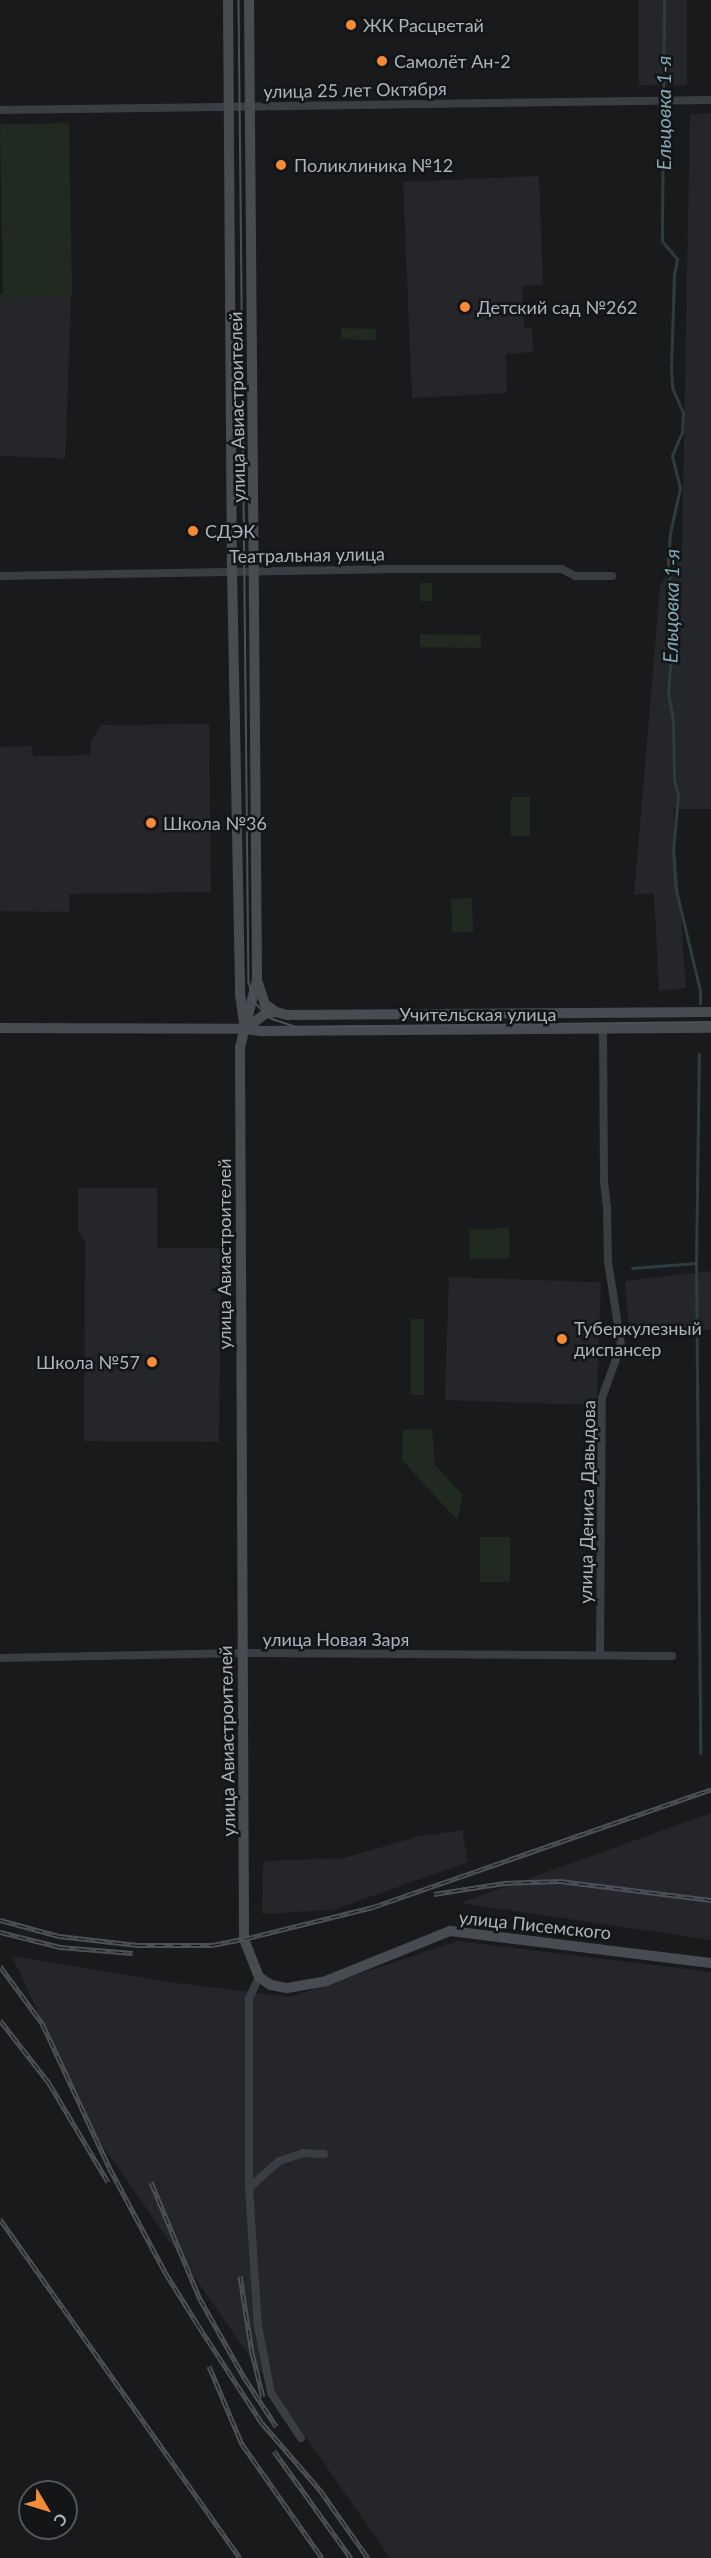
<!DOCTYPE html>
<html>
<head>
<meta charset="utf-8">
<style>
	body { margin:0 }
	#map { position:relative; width:711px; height:2558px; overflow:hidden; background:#191a1c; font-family:Lato,sans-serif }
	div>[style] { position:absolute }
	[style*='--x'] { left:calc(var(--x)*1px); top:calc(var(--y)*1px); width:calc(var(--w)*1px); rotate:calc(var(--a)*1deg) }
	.built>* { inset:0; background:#252629; transform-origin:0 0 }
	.green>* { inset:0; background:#212a21; transform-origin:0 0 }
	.stream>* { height:3px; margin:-1.5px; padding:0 1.5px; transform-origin:1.5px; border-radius:1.5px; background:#2e3c40 }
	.street>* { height:8px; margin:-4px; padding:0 4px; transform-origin:4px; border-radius:4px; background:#3a3d41 }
	.secondary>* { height:10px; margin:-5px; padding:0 5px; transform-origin:5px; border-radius:5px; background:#484c51 }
	.tram>* { height:1.5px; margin:-0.75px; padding:0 0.75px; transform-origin:0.75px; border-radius:0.75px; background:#4d5156 }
	.rail>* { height:5px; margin-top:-2.5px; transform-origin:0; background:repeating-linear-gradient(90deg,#141517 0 9px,#4d5156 0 18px); box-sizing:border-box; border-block:2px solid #4d5156 }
	.dots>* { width:16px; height:16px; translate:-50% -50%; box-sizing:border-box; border:3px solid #141517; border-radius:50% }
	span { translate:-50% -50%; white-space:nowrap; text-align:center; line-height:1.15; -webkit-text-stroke:5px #141517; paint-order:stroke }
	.poi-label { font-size:18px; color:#abb4bb }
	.left { translate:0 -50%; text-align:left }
	.right { translate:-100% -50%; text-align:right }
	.street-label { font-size:18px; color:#abb4bb }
	.water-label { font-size:20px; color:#82a9b7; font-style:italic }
	.north { position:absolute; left:18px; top:2480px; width:60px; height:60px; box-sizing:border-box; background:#141517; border:2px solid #505559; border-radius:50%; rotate:128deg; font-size:16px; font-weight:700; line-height:24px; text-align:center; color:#abb4bb }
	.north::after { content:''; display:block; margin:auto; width:21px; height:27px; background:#f68c37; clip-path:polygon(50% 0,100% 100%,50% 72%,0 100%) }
</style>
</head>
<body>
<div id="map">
	<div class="built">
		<div style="left:639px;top:0;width:48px;height:85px"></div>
		<div style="clip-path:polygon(711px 113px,711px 809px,673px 809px,686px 988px,659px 991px,654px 893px,634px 895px,660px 587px,682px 546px,690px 114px)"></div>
		<div style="clip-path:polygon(539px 176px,543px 285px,522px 286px,524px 328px,532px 328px,533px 352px,506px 354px,507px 393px,412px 398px,403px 182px)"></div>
		<div style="left:0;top:294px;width:71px;height:162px;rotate:2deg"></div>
		<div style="clip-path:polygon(209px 724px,211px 892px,69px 894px,69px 912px,0 911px,0 747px,32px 746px,33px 756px,91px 755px,91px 742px,101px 725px)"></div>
		<div style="clip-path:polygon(78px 1188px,157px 1188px,157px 1248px,221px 1248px,219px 1442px,84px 1441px,85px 1241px,78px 1232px)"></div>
		<div style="clip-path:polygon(711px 1271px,711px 1330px,629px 1331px,625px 1281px)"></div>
		<div style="left:449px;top:1277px;width:152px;height:123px;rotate:2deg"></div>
		<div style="clip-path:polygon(711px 1813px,711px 1940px,460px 1903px)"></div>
		<div style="clip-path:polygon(462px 1830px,468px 1862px,333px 1910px,262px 1914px,263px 1861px,344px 1858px,416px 1837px)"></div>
		<div style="clip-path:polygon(458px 1941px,711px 1972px,711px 2558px,390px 2558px,94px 2133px,12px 1956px,177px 1983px,290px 1997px)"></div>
	</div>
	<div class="green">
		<div style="left:69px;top:123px;width:173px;height:69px;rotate:89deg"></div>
		<div style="left:341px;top:328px;width:35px;height:11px;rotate:2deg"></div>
		<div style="left:420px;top:583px;width:12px;height:18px"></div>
		<div style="left:420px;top:634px;width:61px;height:13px;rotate:1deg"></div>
		<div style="left:511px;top:797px;width:19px;height:39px"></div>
		<div style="left:472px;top:898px;width:34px;height:21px;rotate:88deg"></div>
		<div style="left:509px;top:1228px;width:30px;height:40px;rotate:88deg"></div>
		<div style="left:411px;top:1319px;width:13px;height:76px"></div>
		<div style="clip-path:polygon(432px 1429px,435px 1465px,463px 1495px,457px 1520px,402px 1460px,403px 1430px)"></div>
		<div style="left:480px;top:1537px;width:30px;height:45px"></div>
	</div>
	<div class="stream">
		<div style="--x:664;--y:0;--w:241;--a:90.5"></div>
		<div style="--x:662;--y:241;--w:23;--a:50"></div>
		<div style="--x:677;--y:259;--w:15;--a:101"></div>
		<div style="--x:674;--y:274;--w:93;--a:91.8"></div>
		<div style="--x:671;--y:367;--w:20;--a:87"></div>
		<div style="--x:672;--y:387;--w:28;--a:67"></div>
		<div style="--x:683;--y:413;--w:19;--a:93"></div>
		<div style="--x:682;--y:432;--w:26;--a:113"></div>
		<div style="--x:672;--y:456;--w:33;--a:76"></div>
		<div style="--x:680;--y:488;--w:46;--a:102.5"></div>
		<div style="--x:670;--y:533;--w:31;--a:94"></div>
		<div style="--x:668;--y:564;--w:55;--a:83.8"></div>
		<div style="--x:674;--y:619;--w:73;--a:94.7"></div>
		<div style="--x:668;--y:692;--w:29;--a:80"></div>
		<div style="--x:673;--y:721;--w:59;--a:89"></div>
		<div style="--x:674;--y:780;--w:16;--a:75"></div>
		<div style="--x:678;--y:795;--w:56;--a:95.1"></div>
		<div style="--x:673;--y:851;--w:39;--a:86"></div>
		<div style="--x:676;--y:890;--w:104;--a:76.6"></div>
		<div style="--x:700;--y:991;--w:12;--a:90"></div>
		<div style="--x:696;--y:1263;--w:490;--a:89.5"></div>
		<div style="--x:632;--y:1268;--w:64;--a:-4.5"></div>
		<div style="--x:696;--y:1263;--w:209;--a:-89.2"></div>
	</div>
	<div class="street">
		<div style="--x:0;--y:110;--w:711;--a:-0.81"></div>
		<div style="--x:0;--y:576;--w:383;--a:-1"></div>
		<div style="--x:383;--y:569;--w:179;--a:0"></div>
		<div style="--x:562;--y:569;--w:15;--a:28"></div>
		<div style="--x:575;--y:576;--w:37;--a:0"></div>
		<div style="--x:600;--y:1655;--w:257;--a:-89.6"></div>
		<div style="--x:602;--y:1398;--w:56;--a:-70.3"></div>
		<div style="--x:621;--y:1345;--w:85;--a:-98.8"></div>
		<div style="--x:608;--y:1261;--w:54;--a:-91.1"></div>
		<div style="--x:607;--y:1207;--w:26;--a:-97"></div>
		<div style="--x:604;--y:1181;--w:151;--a:-90.4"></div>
		<div style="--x:0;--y:1658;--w:243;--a:-1.2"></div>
		<div style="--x:243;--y:1653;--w:429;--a:0.4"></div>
		<div style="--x:259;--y:1977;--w:23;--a:115"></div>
		<div style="--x:249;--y:1998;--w:190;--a:90"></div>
		<div style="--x:249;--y:2188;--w:138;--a:86.3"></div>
		<div style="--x:258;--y:2326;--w:68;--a:79"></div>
		<div style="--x:271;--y:2393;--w:54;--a:56.3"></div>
		<div style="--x:249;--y:2188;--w:40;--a:-42"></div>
		<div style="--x:279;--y:2161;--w:25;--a:-18"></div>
		<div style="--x:303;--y:2153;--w:21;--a:3"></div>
	</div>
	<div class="secondary">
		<div style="--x:228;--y:0;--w:570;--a:89.6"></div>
		<div style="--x:232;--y:570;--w:424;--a:88.9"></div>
		<div style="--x:240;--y:994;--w:28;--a:82"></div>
		<div style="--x:249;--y:0;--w:980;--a:89.53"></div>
		<div style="--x:257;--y:980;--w:69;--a:104.2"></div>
		<div style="--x:240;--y:1047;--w:892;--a:89.74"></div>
		<div style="--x:244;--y:1939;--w:41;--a:68.5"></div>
		<div style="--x:259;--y:1977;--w:14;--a:34"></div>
		<div style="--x:271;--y:1985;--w:16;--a:11"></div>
		<div style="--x:287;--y:1988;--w:40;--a:-10"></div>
		<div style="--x:326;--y:1981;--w:134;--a:-22"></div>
		<div style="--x:450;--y:1931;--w:263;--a:7"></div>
		<div style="--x:258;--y:983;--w:22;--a:72"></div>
		<div style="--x:265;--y:1004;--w:14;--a:36"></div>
		<div style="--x:276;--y:1012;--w:11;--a:15"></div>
		<div style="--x:287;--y:1015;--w:424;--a:-0.4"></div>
		<div style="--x:0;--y:1028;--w:245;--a:0.2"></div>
		<div style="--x:245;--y:1029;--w:16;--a:7"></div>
		<div style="--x:261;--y:1031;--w:450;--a:-0.4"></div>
		<div style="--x:245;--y:1029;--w:25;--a:-37"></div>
		<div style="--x:265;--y:1014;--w:11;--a:-10"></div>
	</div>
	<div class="tram">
		<div style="--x:239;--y:0;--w:982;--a:89.42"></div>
		<div style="--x:249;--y:982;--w:21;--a:76"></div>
		<div style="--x:254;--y:1002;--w:25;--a:43"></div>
		<div style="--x:272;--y:1019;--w:26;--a:18"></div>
		<div style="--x:297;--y:1027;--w:414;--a:-0.7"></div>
	</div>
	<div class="rail">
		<div style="--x:434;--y:1894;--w:71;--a:-8.9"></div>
		<div style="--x:504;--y:1883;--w:56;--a:-2"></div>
		<div style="--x:560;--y:1881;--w:152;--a:7.2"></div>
		<div style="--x:0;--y:1920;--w:61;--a:15.2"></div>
		<div style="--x:59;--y:1936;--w:79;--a:6.6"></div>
		<div style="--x:137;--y:1945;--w:75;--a:0"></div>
		<div style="--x:212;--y:1945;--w:33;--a:-11"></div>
		<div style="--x:244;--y:1939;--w:133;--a:-13.9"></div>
		<div style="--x:373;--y:1907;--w:358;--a:-19.2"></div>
		<div style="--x:0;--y:1932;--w:62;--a:14"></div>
		<div style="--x:60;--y:1947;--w:73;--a:4.7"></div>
		<div style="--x:0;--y:1966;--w:71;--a:53.6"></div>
		<div style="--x:42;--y:2023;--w:159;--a:65"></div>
		<div style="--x:109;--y:2167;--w:119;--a:61.9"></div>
		<div style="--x:165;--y:2272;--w:62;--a:58.1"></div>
		<div style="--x:198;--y:2325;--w:117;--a:56.9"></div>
		<div style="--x:262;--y:2423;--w:89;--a:49.1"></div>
		<div style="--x:320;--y:2490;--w:83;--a:54.8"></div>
		<div style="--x:0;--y:2020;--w:80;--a:52.1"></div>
		<div style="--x:49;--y:2083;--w:115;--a:59.2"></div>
		<div style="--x:151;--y:2182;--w:127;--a:67.3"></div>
		<div style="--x:200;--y:2299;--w:90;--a:60.6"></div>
		<div style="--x:244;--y:2377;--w:59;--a:56.9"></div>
		<div style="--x:0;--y:2219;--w:415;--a:54.7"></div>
		<div style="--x:240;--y:2276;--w:78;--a:81.1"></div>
		<div style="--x:252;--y:2353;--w:45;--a:76"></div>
		<div style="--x:209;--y:2366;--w:85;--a:67.1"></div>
		<div style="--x:242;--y:2444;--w:139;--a:54.9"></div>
		<div style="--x:274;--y:2451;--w:132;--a:54.3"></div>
	</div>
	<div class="dots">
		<div style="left:351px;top:25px;background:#f68c37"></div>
		<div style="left:382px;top:61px;background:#f68c37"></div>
		<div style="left:281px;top:165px;background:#f68c37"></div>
		<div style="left:465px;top:307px;background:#f68c37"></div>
		<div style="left:193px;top:531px;background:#f68c37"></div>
		<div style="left:151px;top:823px;background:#f68c37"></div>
		<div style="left:562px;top:1339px;background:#f68c37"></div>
		<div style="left:152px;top:1362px;background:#f68c37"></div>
	</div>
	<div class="poi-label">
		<span class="left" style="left:363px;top:25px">ЖК Расцветай</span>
		<span class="left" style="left:394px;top:61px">Самолёт Ан-2</span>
		<span class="left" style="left:294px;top:165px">Поликлиника №12</span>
		<span class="left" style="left:477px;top:307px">Детский сад №262</span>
		<span class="left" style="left:205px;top:531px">СДЭК</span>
		<span class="left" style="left:163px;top:823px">Школа №36</span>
		<span class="left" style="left:574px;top:1339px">Туберкулезный<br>диспансер</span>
		<span class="right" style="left:140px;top:1362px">Школа №57</span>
	</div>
	<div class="street-label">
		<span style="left:355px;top:90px;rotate:-1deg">улица 25 лет Октября</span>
		<span style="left:237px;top:407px;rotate:-91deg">улица Авиастроителей</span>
		<span style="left:307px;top:555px;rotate:-1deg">Театральная улица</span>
		<span style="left:478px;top:1014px">Учительская улица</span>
		<span style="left:224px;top:1254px;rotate:-90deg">улица Авиастроителей</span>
		<span style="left:587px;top:1502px;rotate:-89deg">улица Дениса Давыдова</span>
		<span style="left:336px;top:1639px">улица Новая Заря</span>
		<span style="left:227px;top:1741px;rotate:-91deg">улица Авиастроителей</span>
		<span style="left:535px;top:1925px;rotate:6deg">улица Писемского</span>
	</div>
	<div class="water-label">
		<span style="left:663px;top:113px;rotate:-90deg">Ельцовка 1-я</span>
		<span style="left:671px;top:606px;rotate:-89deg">Ельцовка 1-я</span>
	</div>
	<div class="north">С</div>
</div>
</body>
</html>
